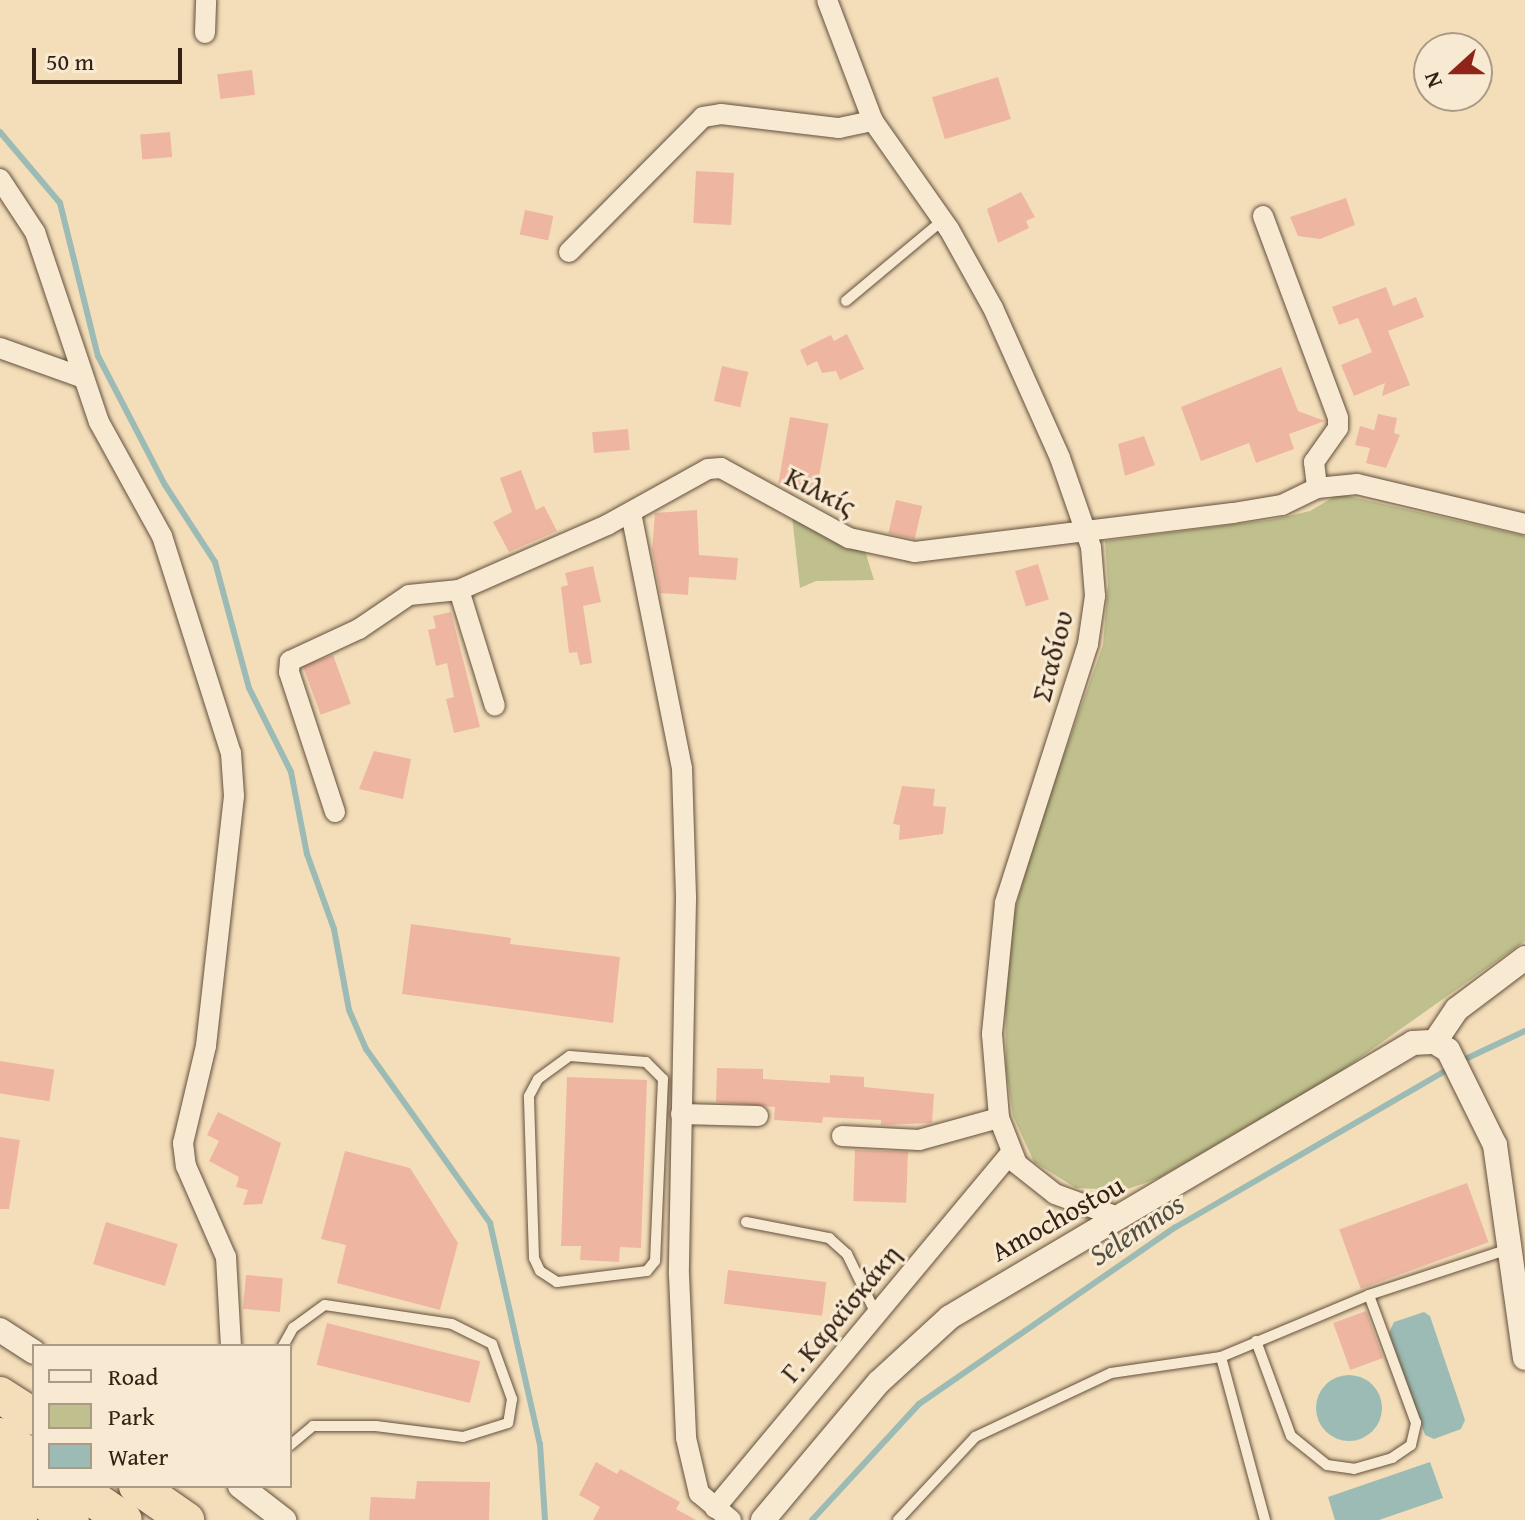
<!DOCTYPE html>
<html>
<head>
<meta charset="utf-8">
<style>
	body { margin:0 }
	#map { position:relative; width:1525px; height:1520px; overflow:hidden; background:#f4deba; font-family:"Gentium Book Plus",serif }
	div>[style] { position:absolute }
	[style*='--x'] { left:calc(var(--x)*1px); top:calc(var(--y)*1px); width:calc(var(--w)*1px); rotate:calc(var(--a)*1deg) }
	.green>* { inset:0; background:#bfc08d }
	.water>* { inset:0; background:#9cbbb4 }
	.round { border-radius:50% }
	.stream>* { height:6px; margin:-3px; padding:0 3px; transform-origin:3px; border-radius:3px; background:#9cbbb4 }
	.building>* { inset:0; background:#eeb6a0; transform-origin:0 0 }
	.roads { filter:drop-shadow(0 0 2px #64503d) drop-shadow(0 0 2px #64503d) }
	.service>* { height:10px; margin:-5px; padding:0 5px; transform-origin:5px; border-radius:5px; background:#f8ead2 }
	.minor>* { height:20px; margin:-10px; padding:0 10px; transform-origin:10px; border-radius:10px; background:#f8ead2 }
	.tertiary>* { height:24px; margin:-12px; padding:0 12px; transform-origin:12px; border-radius:12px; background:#f8ead2 }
	.motorway>* { height:36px; margin:-18px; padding:0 18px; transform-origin:18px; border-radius:18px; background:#f4deba }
	span { translate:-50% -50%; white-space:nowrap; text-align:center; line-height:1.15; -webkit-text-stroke:6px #f8ead2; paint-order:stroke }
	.street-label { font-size:28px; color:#342113 }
	.water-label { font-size:30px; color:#534f43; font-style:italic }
	.legend { position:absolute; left:32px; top:1344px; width:260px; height:144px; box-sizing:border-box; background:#f8ead2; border:2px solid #aa9a86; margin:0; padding:10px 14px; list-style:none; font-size:24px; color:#342113 }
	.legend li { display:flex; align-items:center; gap:16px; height:40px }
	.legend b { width:40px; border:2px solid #aa9a86 }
	.north { position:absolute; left:1413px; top:32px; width:80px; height:80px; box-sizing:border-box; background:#f8ead2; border:2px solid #aa9a86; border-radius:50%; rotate:249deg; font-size:22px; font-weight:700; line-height:32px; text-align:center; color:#342113 }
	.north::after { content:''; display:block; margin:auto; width:28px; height:36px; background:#8f2418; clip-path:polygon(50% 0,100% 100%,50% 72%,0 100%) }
	.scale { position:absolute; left:32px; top:48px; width:150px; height:36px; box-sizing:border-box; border:4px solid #342113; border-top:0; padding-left:10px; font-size:24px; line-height:28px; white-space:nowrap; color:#342113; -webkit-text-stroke:6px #f8ead2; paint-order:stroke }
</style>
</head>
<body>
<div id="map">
	<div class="green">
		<div style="clip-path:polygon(1339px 494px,1525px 536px,1525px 941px,1337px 1074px,1159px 1178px,1125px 1190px,1076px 1188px,1034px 1162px,1013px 1116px,1006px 1069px,1005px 983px,1009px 933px,1034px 839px,1103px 645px,1108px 584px,1105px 541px,1275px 519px,1310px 511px)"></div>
		<div style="clip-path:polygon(792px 516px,865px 551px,874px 580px,816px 581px,800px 588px)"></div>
	</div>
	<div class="water">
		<div style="clip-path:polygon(1424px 1312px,1430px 1316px,1465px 1420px,1461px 1429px,1434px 1439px,1425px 1435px,1389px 1333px,1394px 1322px)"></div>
		<div class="round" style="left:1316px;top:1375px;width:66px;height:66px"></div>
		<div style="clip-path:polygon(1430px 1462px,1443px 1498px,1379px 1520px,1335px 1520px,1328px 1497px)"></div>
	</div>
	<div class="stream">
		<div style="--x:0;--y:132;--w:93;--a:49.8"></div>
		<div style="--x:60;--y:203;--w:158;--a:76.1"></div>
		<div style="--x:98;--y:356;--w:145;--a:62.6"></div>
		<div style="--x:165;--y:485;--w:92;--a:57"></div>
		<div style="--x:215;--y:562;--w:131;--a:74.9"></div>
		<div style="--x:249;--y:688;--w:94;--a:63.4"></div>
		<div style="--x:291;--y:772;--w:84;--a:79"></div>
		<div style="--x:307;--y:854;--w:80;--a:70.2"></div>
		<div style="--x:334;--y:929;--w:82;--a:79.5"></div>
		<div style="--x:349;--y:1010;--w:43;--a:66.4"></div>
		<div style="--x:366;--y:1049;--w:214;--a:54.5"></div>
		<div style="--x:490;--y:1223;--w:227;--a:77.3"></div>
		<div style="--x:540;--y:1444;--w:76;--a:86.2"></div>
		<div style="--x:1459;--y:1062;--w:73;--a:-25.2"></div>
		<div style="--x:812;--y:1520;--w:158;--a:-47.3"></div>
		<div style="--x:919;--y:1404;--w:312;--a:-34.6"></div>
		<div style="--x:1176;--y:1227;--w:317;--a:-30.1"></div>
	</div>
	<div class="building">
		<div style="left:252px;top:70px;width:25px;height:35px;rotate:83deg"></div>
		<div style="left:998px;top:77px;width:44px;height:69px;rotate:73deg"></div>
		<div style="left:170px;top:132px;width:25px;height:30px;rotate:85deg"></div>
		<div style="left:696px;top:171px;width:38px;height:52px;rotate:3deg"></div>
		<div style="clip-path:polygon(1021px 192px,1035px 217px,1026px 221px,1029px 228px,998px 243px,987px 209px)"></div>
		<div style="clip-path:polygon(1346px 198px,1355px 225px,1320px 239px,1298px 236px,1290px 217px)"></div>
		<div style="left:525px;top:210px;width:29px;height:25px;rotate:12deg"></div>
		<div style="clip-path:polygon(1386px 287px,1393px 306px,1416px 297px,1424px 317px,1388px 331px,1410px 385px,1382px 396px,1385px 383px,1354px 396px,1341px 365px,1372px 352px,1358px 318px,1339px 325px,1332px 307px)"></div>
		<div style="clip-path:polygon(847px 334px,864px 369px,840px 380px,836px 371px,822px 373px,817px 361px,807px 366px,800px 350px,831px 335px,834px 341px)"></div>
		<div style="left:722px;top:366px;width:27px;height:36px;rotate:13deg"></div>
		<div style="clip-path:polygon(1281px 367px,1298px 411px,1325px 421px,1289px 434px,1294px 449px,1256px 463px,1249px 443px,1201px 461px,1181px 407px)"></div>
		<div style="clip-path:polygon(1378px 414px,1397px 418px,1394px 433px,1400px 435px,1386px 468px,1366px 463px,1370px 448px,1355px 445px,1360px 426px,1374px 430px)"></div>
		<div style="left:790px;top:417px;width:39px;height:68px;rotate:10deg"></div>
		<div style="left:628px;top:429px;width:21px;height:36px;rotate:85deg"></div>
		<div style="clip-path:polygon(1144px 436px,1155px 465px,1125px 476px,1118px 444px)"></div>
		<div style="clip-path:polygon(521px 470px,536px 510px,544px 506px,557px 531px,509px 552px,493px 522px,512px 512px,500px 478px)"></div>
		<div style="left:896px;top:500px;width:27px;height:34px;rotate:13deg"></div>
		<div style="clip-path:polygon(697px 510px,699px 555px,738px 558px,736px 580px,689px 577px,688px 595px,660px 593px,652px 550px,655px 513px)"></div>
		<div style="left:1038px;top:564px;width:37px;height:24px;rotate:73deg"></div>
		<div style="clip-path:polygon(593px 566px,601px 602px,583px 606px,592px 663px,580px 665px,577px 652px,569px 653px,561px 587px,568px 585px,565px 573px)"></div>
		<div style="clip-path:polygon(451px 612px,480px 727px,454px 733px,446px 699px,454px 697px,447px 663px,436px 666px,428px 630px,436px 628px,433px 616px)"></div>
		<div style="left:333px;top:655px;width:52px;height:32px;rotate:70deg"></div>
		<div style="clip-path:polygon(374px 751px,411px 759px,403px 799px,359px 789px)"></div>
		<div style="clip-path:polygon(902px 786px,935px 789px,933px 806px,946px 807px,943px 834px,899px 840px,900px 825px,893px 824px)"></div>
		<div style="clip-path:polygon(411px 924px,511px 938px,510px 944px,620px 957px,613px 1023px,402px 994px)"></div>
		<div style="left:0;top:1061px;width:55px;height:32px;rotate:9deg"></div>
		<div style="clip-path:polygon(717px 1068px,763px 1069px,763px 1079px,830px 1083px,830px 1075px,864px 1077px,864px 1087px,934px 1094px,932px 1123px,881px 1125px,881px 1120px,823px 1117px,822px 1123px,774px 1120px,775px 1107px,716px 1102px)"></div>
		<div style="clip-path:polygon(567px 1077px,647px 1080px,641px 1248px,620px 1247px,619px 1262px,580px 1260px,581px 1246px,561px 1246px)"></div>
		<div style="clip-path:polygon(218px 1112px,281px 1143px,262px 1204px,243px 1205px,248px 1190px,236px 1187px,239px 1177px,209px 1161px,219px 1141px,207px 1135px)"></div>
		<div style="clip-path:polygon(0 1137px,20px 1140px,9px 1209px,0 1209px)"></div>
		<div style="left:855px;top:1150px;width:53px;height:51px;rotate:2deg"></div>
		<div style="clip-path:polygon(345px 1151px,410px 1168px,458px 1243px,440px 1310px,337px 1283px,346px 1245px,321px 1239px)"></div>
		<div style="left:1467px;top:1183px;width:63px;height:136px;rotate:70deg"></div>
		<div style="left:106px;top:1222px;width:75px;height:44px;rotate:17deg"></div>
		<div style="left:728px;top:1270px;width:99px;height:34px;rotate:7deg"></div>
		<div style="left:246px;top:1275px;width:37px;height:34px;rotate:5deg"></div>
		<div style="left:1366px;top:1311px;width:50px;height:35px;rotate:70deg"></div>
		<div style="left:327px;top:1323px;width:158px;height:43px;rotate:14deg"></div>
		<div style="clip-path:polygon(596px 1462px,617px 1474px,620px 1469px,680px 1502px,676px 1509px,696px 1520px,593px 1520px,600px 1507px,579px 1495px)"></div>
		<div style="clip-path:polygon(417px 1481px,490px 1482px,489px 1520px,369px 1520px,371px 1497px,415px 1499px)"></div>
	</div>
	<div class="roads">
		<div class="service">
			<div style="--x:846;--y:301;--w:126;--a:-39.9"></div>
			<div style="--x:570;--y:1056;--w:76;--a:4.5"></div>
			<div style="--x:646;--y:1062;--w:24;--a:45"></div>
			<div style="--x:663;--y:1079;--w:182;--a:92.5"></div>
			<div style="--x:655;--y:1261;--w:13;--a:129"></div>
			<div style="--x:647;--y:1271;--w:91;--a:173"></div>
			<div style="--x:557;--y:1282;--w:20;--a:-147"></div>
			<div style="--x:540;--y:1271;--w:14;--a:-115"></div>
			<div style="--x:534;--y:1258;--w:162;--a:-91.8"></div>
			<div style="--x:529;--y:1096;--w:19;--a:-62"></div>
			<div style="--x:538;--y:1079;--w:39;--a:-36"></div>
			<div style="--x:746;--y:1222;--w:85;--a:10.9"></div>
			<div style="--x:829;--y:1238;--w:24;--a:42"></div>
			<div style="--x:847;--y:1254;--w:64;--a:64.2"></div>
			<div style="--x:1256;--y:1341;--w:101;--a:69.8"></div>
			<div style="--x:1291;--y:1436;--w:46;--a:38.9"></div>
			<div style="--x:1327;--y:1465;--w:27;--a:8"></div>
			<div style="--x:1354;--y:1469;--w:40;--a:-16"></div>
			<div style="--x:1392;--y:1458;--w:23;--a:-34"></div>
			<div style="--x:1411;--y:1445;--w:23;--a:-77"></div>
			<div style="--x:1416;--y:1423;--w:136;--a:-110.2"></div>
			<div style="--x:283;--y:1346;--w:21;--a:-61"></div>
			<div style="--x:293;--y:1328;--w:39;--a:-36"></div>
			<div style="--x:325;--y:1305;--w:128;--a:8.5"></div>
			<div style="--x:452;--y:1324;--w:45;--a:26.6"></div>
			<div style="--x:492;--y:1344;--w:59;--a:70"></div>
			<div style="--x:512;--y:1399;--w:24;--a:99"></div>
			<div style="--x:508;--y:1423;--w:47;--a:162.7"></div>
			<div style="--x:463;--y:1437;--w:88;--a:-172.8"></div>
			<div style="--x:376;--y:1426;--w:63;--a:180"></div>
			<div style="--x:313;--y:1426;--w:30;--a:140"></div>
			<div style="--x:1221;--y:1357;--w:169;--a:74.9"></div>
			<div style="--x:898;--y:1520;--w:113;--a:-47.1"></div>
			<div style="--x:975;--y:1437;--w:150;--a:-25.2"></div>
			<div style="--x:1111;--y:1373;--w:111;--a:-8.3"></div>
			<div style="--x:1221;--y:1357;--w:160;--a:-22.7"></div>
			<div style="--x:1369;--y:1295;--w:147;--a:-18.2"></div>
		</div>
		<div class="minor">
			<div style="--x:827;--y:0;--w:129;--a:69.2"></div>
			<div style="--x:873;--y:121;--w:132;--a:54.9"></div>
			<div style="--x:949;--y:229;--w:90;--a:60.9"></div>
			<div style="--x:993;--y:308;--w:164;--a:65.9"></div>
			<div style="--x:1060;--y:458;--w:94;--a:70.8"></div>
			<div style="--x:1091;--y:547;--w:49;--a:85.3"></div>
			<div style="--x:1095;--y:596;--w:49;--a:98.3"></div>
			<div style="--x:1088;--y:644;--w:272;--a:107.8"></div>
			<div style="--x:1005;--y:903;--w:132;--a:95.7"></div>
			<div style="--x:992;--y:1034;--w:84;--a:85.2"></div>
			<div style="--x:999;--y:1118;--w:49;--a:68.6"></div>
			<div style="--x:1017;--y:1164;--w:48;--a:38.3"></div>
			<div style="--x:1055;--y:1194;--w:67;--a:20.1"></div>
			<div style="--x:205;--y:33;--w:33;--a:-88"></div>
			<div style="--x:0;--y:179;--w:64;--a:56.6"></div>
			<div style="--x:35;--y:232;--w:200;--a:71.4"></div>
			<div style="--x:99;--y:422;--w:130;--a:61.1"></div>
			<div style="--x:162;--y:536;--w:228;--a:72.4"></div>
			<div style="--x:231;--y:753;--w:43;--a:86"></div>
			<div style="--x:234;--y:796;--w:252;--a:96.4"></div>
			<div style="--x:206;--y:1046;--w:100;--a:103.3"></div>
			<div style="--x:183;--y:1143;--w:23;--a:83"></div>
			<div style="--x:186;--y:1166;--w:99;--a:66.3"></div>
			<div style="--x:226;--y:1257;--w:89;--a:86.8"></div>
			<div style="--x:1263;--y:216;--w:215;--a:69.6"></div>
			<div style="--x:1338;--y:418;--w:10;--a:90"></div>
			<div style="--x:1338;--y:428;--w:42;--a:125.2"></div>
			<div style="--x:1314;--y:462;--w:26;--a:83"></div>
			<div style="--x:569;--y:252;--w:190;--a:-45.2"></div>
			<div style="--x:703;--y:117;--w:18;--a:-9"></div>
			<div style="--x:721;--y:114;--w:119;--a:6.8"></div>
			<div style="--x:839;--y:128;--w:35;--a:-12"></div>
			<div style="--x:0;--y:348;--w:86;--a:19.7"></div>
			<div style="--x:631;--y:513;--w:261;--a:78.7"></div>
			<div style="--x:682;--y:769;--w:130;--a:88.2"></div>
			<div style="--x:686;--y:899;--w:376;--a:91.1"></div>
			<div style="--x:679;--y:1275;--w:163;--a:87.5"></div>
			<div style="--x:686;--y:1438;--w:57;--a:76.7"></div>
			<div style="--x:699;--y:1493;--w:42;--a:40.2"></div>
			<div style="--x:459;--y:590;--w:121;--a:72.8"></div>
			<div style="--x:335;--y:812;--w:147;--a:-108.2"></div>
			<div style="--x:289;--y:672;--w:11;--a:-85"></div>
			<div style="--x:290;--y:661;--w:76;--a:-24.9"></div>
			<div style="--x:359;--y:629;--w:60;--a:-34.2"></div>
			<div style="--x:409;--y:595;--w:50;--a:-5.7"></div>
			<div style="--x:459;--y:590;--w:162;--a:-23.7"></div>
			<div style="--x:607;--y:525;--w:115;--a:-29"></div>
			<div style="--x:708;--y:469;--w:13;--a:-4"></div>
			<div style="--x:721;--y:468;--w:146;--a:28.7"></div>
			<div style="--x:849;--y:538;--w:67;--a:12"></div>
			<div style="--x:915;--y:552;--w:320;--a:-7"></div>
			<div style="--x:1233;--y:513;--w:50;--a:-9.3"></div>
			<div style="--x:1282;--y:505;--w:39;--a:-26"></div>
			<div style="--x:1317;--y:488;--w:40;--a:-5.7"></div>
			<div style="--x:1357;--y:484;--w:173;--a:13.4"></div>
			<div style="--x:681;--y:1114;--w:77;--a:1.5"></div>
			<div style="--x:842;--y:1136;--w:77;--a:3"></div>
			<div style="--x:919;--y:1140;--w:83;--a:-15.4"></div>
			<div style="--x:715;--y:1508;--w:461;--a:-50.2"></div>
		</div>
		<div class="tertiary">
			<div style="--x:1525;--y:958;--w:85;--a:143.1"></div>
			<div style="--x:1457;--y:1009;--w:40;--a:124"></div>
			<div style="--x:1435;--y:1042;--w:15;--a:32"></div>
			<div style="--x:1448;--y:1050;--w:106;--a:63.7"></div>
			<div style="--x:1495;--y:1145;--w:215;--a:82"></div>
			<div style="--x:0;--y:1330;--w:40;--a:32.9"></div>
			<div style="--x:240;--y:1486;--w:56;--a:37.7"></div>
			<div style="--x:763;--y:1520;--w:180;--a:-50"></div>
			<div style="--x:879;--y:1382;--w:96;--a:-42.5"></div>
			<div style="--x:950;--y:1317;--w:538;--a:-30.62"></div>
			<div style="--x:1413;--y:1043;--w:22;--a:-3"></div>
		</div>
		<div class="motorway">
			<div style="--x:0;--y:1395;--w:40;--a:32.9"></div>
			<div style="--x:0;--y:1436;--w:41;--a:34.1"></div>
			<div style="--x:0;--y:1471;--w:86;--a:34.6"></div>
			<div style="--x:74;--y:1486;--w:60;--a:34.2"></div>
			<div style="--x:137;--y:1486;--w:60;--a:34.8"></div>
			<div style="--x:0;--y:1507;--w:23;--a:34"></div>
		</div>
	</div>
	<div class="street-label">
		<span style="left:821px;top:491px;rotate:27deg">Κιλκίς</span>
		<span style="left:1052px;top:656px;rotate:-75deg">Σταδίου</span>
		<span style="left:1057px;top:1218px;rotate:-29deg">Amochostou</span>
		<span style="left:840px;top:1313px;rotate:-50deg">Γ. Καραϊσκάκη</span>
	</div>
	<div class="water-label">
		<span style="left:1136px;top:1229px;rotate:-33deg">Selemnos</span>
	</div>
	<ul class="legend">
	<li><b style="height:10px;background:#f8ead2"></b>Road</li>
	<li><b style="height:22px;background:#bfc08d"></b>Park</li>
	<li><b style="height:22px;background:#9cbbb4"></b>Water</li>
	</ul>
	<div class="north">N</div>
	<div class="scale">50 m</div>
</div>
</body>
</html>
